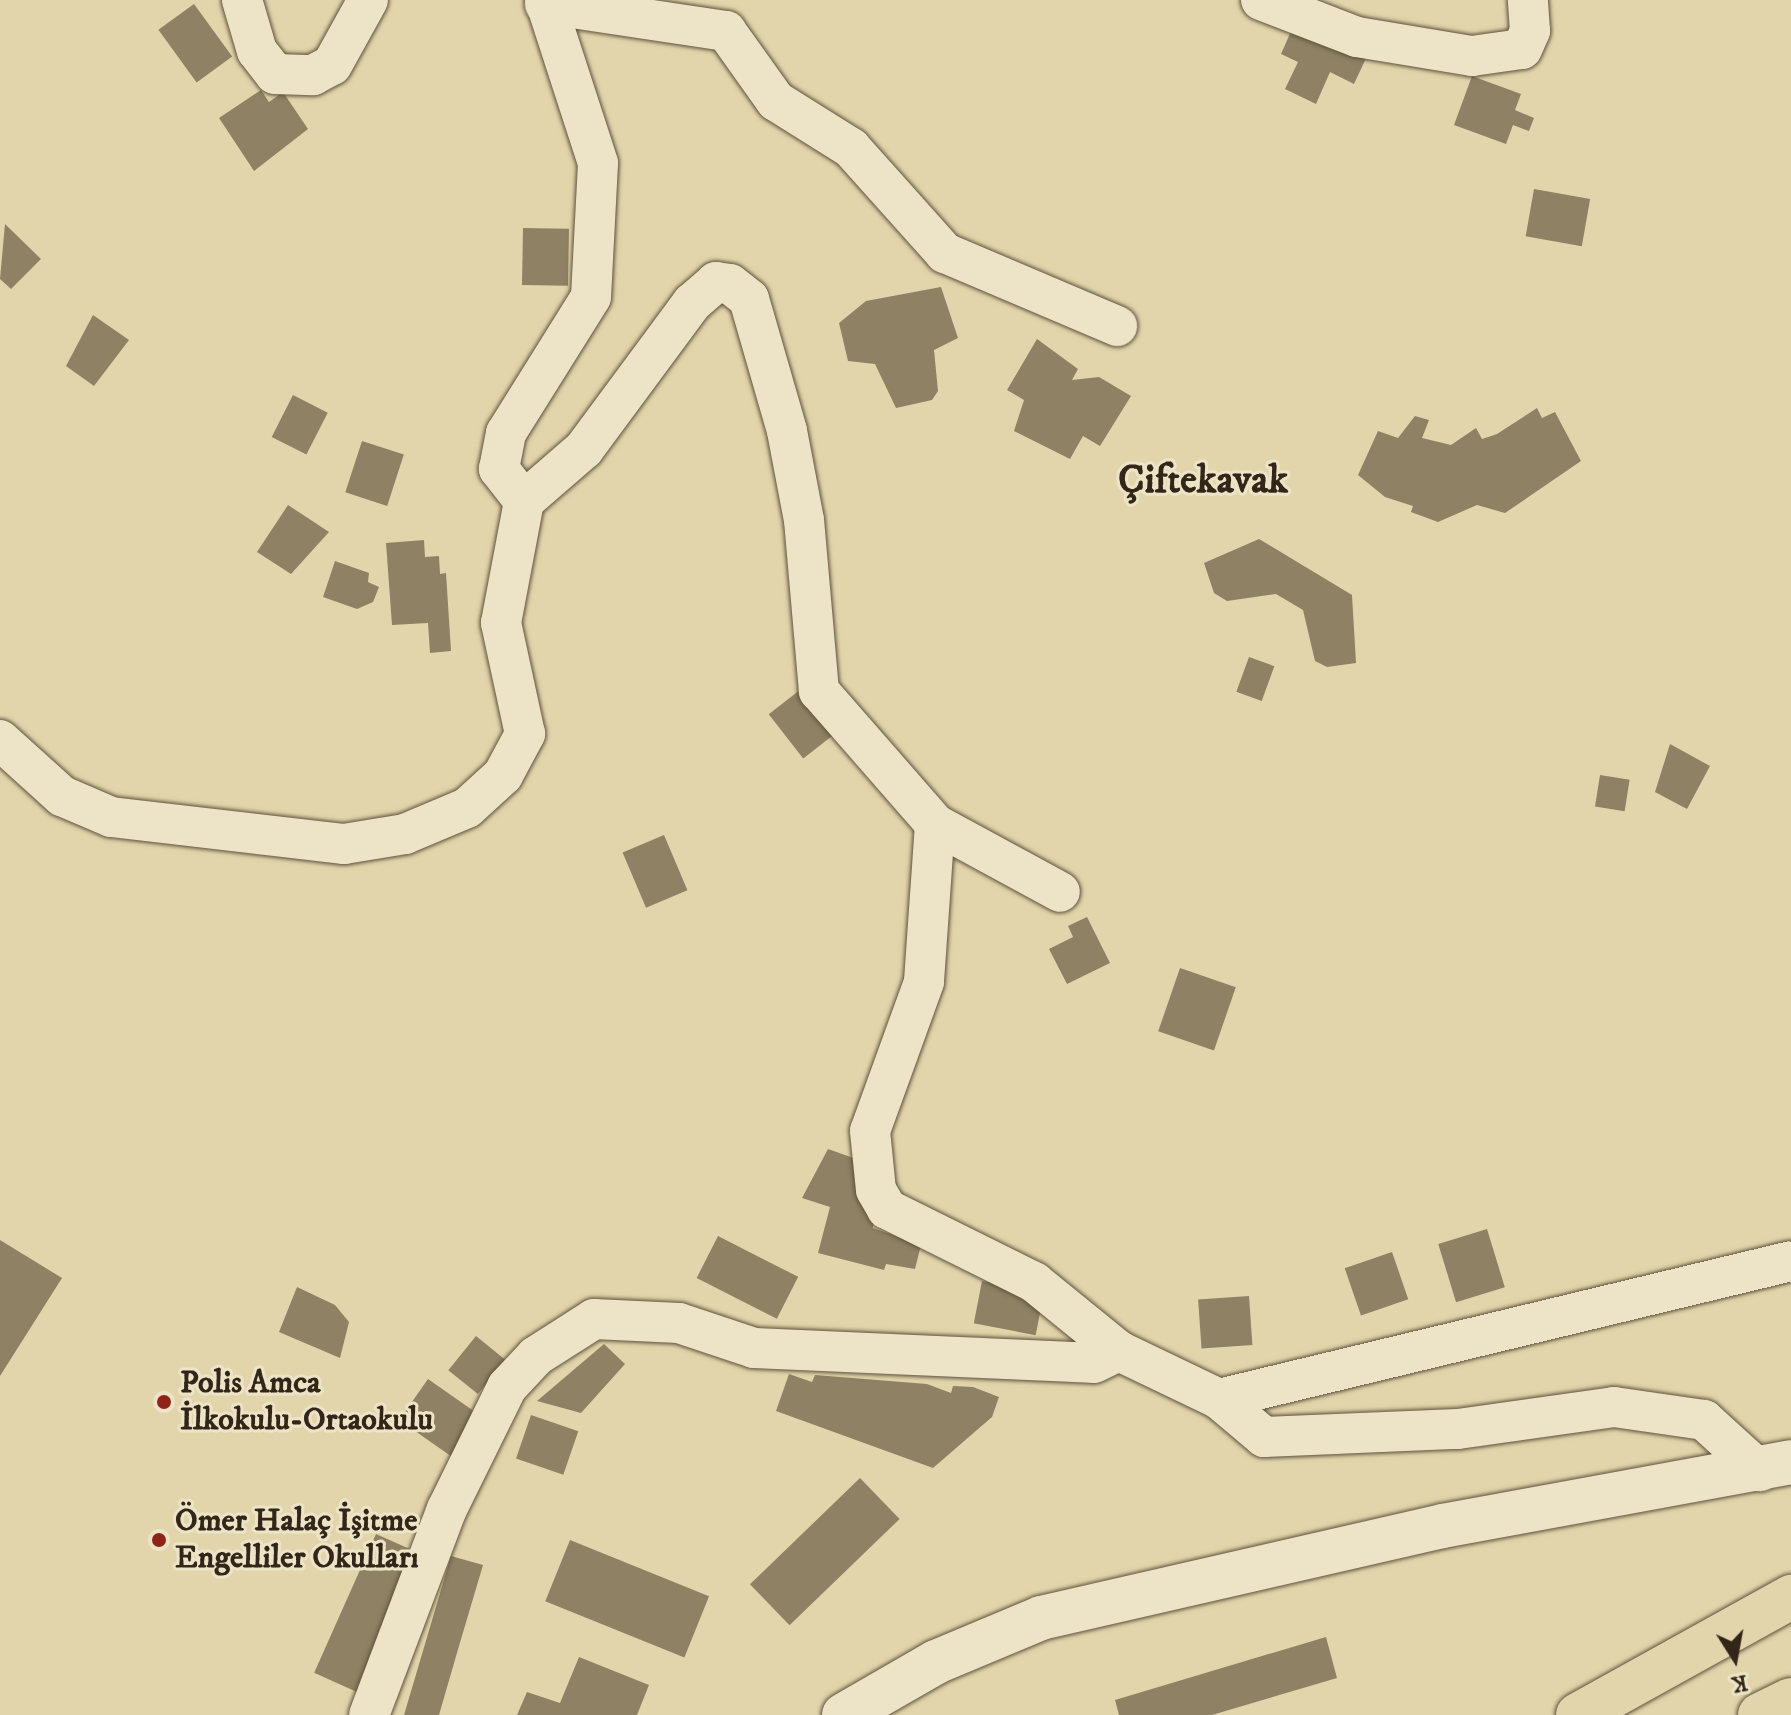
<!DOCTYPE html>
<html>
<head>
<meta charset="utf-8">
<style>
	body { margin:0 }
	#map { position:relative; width:1791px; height:1715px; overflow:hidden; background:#e3d5ab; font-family:"IM FELL DW Pica",serif }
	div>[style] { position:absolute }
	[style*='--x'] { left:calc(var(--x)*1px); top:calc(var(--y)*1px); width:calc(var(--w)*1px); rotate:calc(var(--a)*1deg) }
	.building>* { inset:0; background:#8e8164; transform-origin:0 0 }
	.roads { filter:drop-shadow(0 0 2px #5e523c) drop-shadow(0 0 2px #5e523c) }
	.minor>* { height:40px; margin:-20px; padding:0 20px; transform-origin:20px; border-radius:20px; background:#ede4c8 }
	.secondary>* { height:44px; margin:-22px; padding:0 22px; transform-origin:22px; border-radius:22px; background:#ede4c8 }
	.trunk>* { height:44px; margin:-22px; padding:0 22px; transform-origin:22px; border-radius:22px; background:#e3d5ab }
	.dots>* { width:22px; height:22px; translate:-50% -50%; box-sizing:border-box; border:4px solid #ede4c8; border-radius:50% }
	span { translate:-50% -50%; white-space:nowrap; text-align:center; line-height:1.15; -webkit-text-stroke:6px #ede4c8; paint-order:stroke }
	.poi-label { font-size:32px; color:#312617; font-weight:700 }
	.left { translate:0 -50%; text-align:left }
	.district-label { font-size:40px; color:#312617; font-weight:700 }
	.north { position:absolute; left:1695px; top:1619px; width:80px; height:80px; -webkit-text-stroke:6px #ede4c8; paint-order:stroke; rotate:169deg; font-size:22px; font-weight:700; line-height:32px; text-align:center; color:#312617 }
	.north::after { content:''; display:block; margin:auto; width:28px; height:36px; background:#312617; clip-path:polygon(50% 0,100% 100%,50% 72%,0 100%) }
</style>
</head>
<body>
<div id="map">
	<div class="building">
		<div style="left:194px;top:4px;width:65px;height:44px;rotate:54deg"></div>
		<div style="clip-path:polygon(1296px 20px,1368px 54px,1354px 84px,1330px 72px,1316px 104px,1285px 89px,1298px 62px,1281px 54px)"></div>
		<div style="clip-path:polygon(1472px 76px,1521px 94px,1515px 110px,1534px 118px,1529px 131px,1513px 125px,1506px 144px,1454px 125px)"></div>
		<div style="clip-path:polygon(261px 90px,269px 102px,283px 92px,308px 129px,254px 171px,219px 118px)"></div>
		<div style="left:1534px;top:189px;width:57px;height:48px;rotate:10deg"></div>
		<div style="clip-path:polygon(5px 224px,41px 259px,11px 289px,0 279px)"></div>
		<div style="left:523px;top:228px;width:46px;height:57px;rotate:1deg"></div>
		<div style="clip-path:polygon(941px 287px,958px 338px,934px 350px,938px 391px,932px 400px,896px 408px,875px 364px,848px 361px,839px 323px,866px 301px)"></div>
		<div style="clip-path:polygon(93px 315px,129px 340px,94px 386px,66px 366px)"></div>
		<div style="clip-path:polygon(1037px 339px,1078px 369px,1072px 380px,1099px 377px,1131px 396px,1100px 446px,1083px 436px,1070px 459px,1014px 431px,1024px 400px,1007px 390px)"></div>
		<div style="left:293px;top:395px;width:39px;height:47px;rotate:27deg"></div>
		<div style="clip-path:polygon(1537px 408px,1542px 418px,1555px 412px,1581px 461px,1505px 513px,1477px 505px,1438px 522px,1411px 512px,1413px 506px,1385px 497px,1358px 475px,1378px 431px,1398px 438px,1415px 416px,1429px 420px,1422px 438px,1451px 445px,1476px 428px,1482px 439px,1497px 434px)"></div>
		<div style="left:362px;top:441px;width:44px;height:54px;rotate:18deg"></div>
		<div style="clip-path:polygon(288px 505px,329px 532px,291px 574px,257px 552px)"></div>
		<div style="clip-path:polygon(1259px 539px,1352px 595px,1356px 663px,1327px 667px,1315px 661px,1303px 610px,1276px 594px,1227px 601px,1214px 593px,1204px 563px)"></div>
		<div style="clip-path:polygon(424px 540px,425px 557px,439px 556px,440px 574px,446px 573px,451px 651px,430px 653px,428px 623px,392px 625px,386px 543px)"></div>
		<div style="clip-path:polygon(335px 561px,369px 573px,368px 582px,379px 587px,373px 602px,357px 609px,323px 597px)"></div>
		<div style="left:1249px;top:657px;width:27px;height:37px;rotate:20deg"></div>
		<div style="left:805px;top:686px;width:56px;height:46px;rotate:52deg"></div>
		<div style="clip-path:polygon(1670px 744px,1710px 766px,1687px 809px,1655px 792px)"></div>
		<div style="left:1600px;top:775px;width:30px;height:32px;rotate:9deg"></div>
		<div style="left:664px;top:835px;width:60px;height:45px;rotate:67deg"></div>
		<div style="clip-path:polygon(1087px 917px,1110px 963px,1067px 984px,1049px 949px,1073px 937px,1068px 926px)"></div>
		<div style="left:1180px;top:968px;width:59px;height:67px;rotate:19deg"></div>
		<div style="clip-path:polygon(828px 1149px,859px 1160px,873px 1193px,873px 1228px,921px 1245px,915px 1269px,886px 1264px,884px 1270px,818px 1253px,830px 1207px,802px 1198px)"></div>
		<div style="left:1487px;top:1229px;width:61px;height:51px;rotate:73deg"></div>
		<div style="left:718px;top:1236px;width:90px;height:47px;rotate:27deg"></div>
		<div style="clip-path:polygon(0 1240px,62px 1278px,0 1376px)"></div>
		<div style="left:1392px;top:1252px;width:50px;height:50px;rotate:71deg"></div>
		<div style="left:982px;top:1281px;width:63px;height:43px;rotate:11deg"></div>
		<div style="clip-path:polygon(297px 1287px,335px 1305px,349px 1322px,340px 1358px,279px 1332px)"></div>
		<div style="left:1249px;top:1296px;width:49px;height:51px;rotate:86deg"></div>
		<div style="left:476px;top:1336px;width:38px;height:44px;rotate:39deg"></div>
		<div style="clip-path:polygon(604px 1344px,625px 1364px,581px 1413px,537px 1401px)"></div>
		<div style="clip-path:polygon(789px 1374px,812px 1382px,815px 1375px,927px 1384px,951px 1393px,953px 1386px,973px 1387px,999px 1397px,992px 1417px,933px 1468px,776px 1411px)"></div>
		<div style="left:428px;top:1379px;width:68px;height:50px;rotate:35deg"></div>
		<div style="left:531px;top:1415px;width:50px;height:46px;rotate:19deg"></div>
		<div style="left:860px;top:1478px;width:57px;height:153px;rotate:46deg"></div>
		<div style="left:376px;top:1534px;width:48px;height:152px;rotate:24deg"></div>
		<div style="left:570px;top:1540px;width:150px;height:66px;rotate:22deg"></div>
		<div style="clip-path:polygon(451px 1556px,483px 1565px,459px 1646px,439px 1715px,404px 1715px)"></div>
		<div style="clip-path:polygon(1326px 1637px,1337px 1678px,1212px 1715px,1119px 1715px,1115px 1700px)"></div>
		<div style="clip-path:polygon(579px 1657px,649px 1685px,637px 1715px,517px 1715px,527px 1692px,560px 1703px)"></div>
	</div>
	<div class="roads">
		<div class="minor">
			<div style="--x:242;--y:0;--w:53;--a:73.6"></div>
			<div style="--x:257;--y:51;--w:29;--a:52"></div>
			<div style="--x:275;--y:74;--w:38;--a:2"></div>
			<div style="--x:313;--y:75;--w:21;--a:-28"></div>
			<div style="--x:332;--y:65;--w:74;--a:-61"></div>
			<div style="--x:1261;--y:0;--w:103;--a:21.1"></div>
			<div style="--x:1357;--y:37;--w:117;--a:9.4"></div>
			<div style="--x:1472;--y:56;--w:50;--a:-8"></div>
			<div style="--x:1522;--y:49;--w:20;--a:-66"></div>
			<div style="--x:1530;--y:31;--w:31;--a:-94"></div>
			<div style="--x:545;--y:4;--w:183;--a:8.5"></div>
			<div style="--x:726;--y:31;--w:86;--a:54.5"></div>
			<div style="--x:776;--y:101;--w:89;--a:32.1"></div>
			<div style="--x:851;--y:148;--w:141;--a:48.2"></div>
			<div style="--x:945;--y:253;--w:187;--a:23"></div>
			<div style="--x:524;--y:501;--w:41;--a:-128"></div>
			<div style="--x:499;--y:469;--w:37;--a:-79"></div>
			<div style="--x:506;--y:433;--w:160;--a:-58"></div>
			<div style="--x:591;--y:297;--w:134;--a:-87"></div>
			<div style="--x:598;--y:163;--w:171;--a:-108"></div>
			<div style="--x:0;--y:740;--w:84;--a:42.1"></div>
			<div style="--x:62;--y:796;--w:53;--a:23.2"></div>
			<div style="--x:111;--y:817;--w:235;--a:6.6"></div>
			<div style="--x:344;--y:844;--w:62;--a:-9.3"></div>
			<div style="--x:405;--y:834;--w:67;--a:-22.8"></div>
			<div style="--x:467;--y:808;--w:49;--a:-42.5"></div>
			<div style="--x:503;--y:775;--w:47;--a:-61.8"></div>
			<div style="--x:525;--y:734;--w:114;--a:-102.2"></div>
			<div style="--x:501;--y:623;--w:124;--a:-79.3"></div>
			<div style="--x:524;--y:501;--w:79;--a:-40.9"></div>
			<div style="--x:584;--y:449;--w:182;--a:-53.5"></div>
			<div style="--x:692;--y:303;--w:32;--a:-41"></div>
			<div style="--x:716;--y:282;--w:14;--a:8"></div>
			<div style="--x:730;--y:284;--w:24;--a:38"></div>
			<div style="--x:749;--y:299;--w:137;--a:73.9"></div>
			<div style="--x:787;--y:431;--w:91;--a:79.2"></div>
			<div style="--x:804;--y:520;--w:172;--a:85"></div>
			<div style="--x:819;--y:691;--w:176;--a:48.9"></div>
			<div style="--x:935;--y:824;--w:142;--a:28.5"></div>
			<div style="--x:935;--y:824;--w:158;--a:94"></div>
			<div style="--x:924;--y:982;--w:158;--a:109.9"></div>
			<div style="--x:870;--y:1131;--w:59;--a:84.2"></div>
			<div style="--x:876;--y:1190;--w:22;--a:60"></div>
			<div style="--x:887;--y:1209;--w:164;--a:26.4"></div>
			<div style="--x:1034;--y:1282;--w:109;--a:39.1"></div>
			<div style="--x:1119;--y:1351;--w:111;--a:25.6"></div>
			<div style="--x:1219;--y:1399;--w:59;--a:40.2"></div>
			<div style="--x:1264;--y:1437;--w:194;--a:-2.4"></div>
			<div style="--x:1458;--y:1429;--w:158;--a:-8"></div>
			<div style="--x:1614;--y:1407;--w:91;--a:8.2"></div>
			<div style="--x:1704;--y:1420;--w:76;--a:42.3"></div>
			<div style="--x:1219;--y:1399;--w:588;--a:-13.56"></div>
			<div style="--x:369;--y:1715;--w:220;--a:-69.3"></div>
			<div style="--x:447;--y:1509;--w:136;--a:-63.8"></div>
			<div style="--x:507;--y:1387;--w:42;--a:-46.9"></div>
			<div style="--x:536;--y:1356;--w:69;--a:-32.5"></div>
			<div style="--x:594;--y:1319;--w:85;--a:2.7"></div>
			<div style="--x:679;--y:1323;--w:79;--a:18.4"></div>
			<div style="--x:754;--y:1348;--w:340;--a:2.5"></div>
			<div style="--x:1094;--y:1363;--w:28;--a:-26"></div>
		</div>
		<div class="secondary">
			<div style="--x:844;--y:1715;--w:106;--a:-29.9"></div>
			<div style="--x:936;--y:1662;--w:114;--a:-22.7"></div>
			<div style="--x:1041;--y:1618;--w:412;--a:-12.9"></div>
			<div style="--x:1443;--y:1526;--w:354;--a:-10.4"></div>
		</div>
		<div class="trunk">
			<div style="--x:1578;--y:1715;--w:244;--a:-29"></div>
			<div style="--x:1760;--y:1715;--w:34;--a:-26"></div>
		</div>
	</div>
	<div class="dots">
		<div style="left:164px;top:1402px;background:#8f2418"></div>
		<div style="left:159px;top:1540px;background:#8f2418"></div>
	</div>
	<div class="poi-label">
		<span class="left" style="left:180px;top:1402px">Polis Amca<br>İlkokulu-Ortaokulu</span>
		<span class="left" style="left:175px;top:1540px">Ömer Halaç İşitme<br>Engelliler Okulları</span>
	</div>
	<div class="district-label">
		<span style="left:1203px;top:481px">Çiftekavak</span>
	</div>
	<div class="north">K</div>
</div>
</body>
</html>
